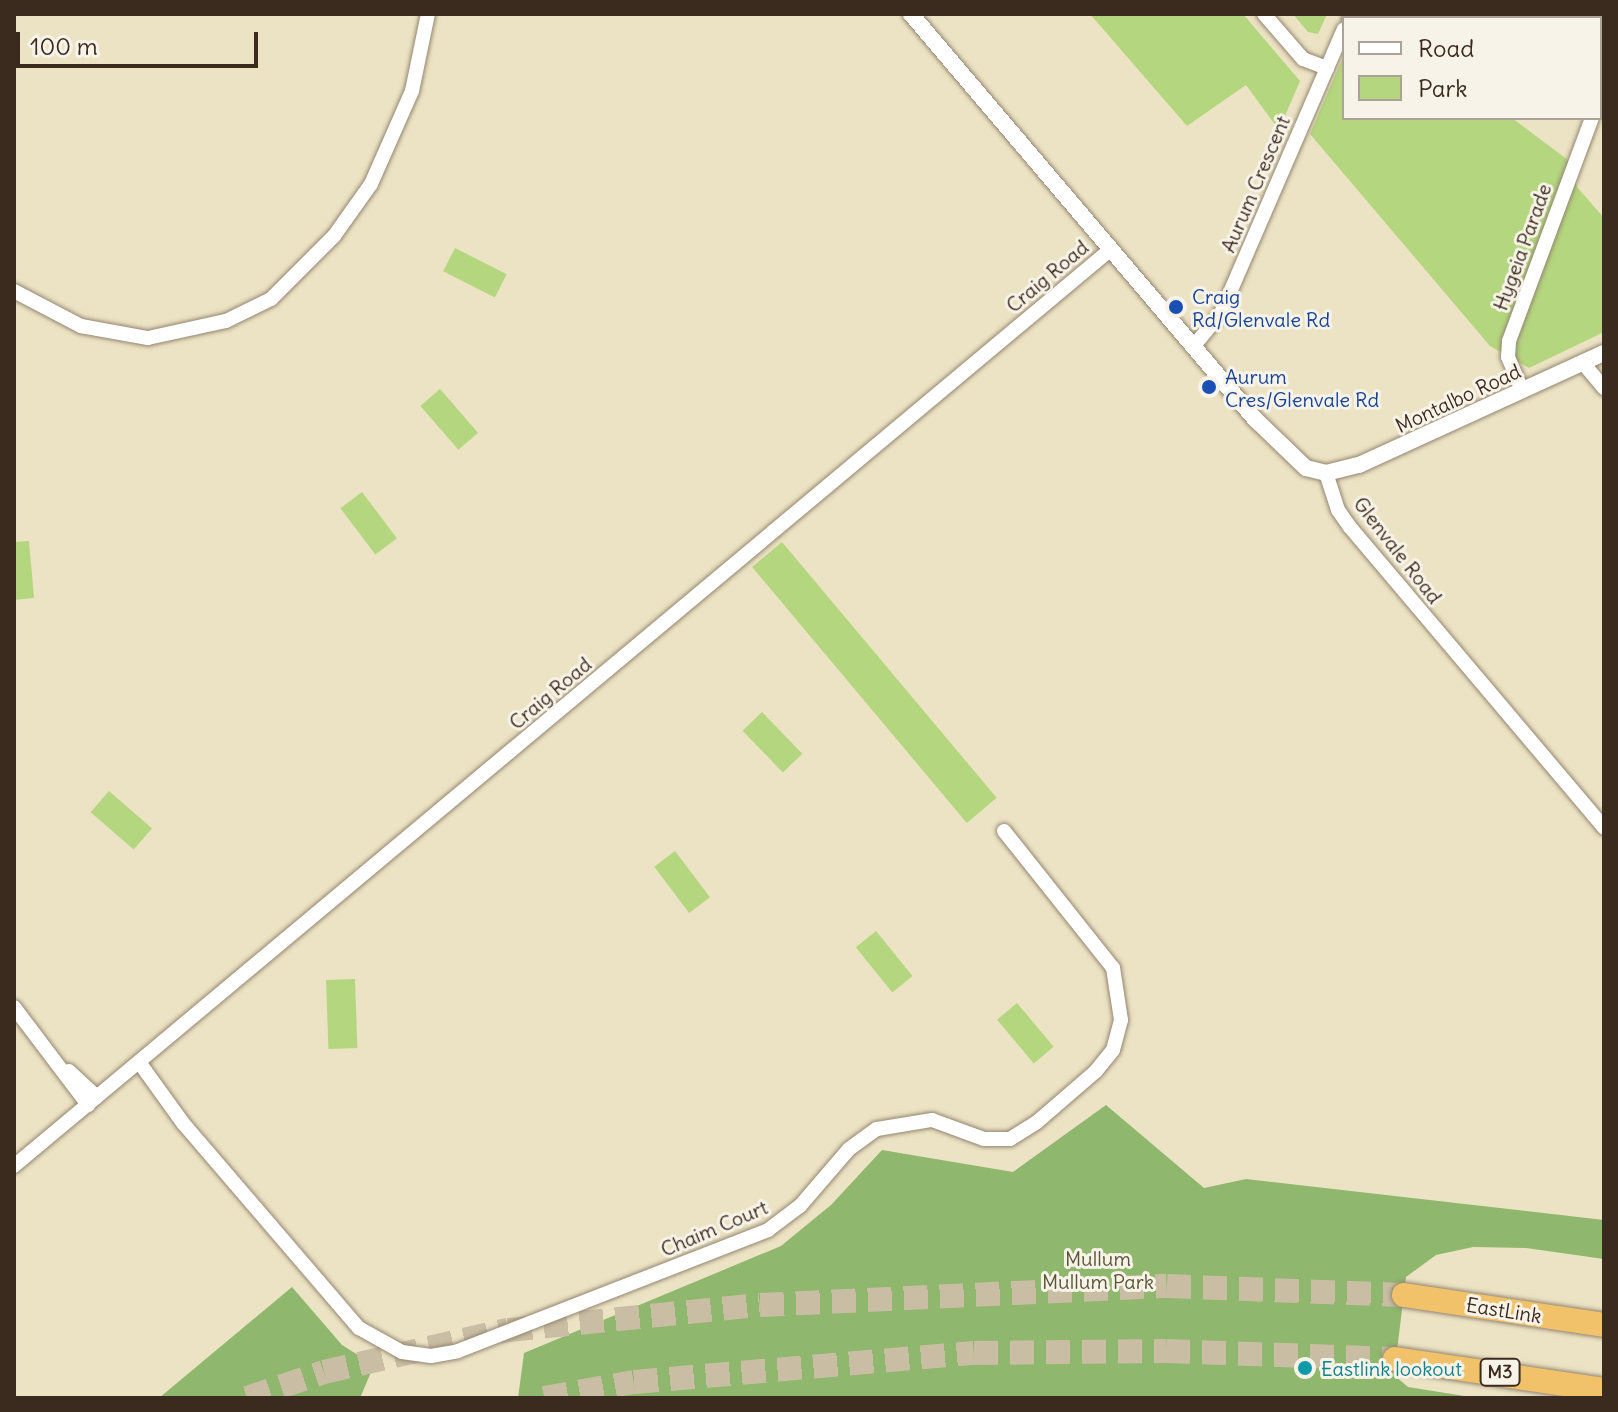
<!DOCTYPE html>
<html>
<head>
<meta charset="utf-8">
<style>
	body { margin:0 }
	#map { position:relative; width:1618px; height:1412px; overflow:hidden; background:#ece3c4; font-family:Delius,sans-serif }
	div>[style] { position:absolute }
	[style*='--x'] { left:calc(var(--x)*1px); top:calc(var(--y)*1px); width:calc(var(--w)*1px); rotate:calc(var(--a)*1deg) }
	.green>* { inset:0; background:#b4d67e; transform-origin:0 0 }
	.forest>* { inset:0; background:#8fb76d }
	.motorway-tunnel>* { height:24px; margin-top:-12px; transform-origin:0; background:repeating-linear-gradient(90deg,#c9bea3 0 24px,transparent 0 36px) }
	.roads { filter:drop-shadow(0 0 2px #948671) drop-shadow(0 0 2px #948671) }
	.minor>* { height:14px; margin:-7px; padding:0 7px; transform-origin:7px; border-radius:7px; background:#fff }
	.tertiary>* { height:16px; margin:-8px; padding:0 8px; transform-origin:8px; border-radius:8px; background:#fff }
	.motorway>* { height:24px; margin:-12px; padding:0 12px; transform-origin:12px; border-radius:12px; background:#f2c26a }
	.dots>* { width:22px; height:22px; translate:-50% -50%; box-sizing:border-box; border:4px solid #f7f3e8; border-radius:50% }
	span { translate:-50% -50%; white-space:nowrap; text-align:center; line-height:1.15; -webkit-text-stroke:6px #f7f3e8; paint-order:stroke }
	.shield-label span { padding:2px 6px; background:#f7f3e8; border:2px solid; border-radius:6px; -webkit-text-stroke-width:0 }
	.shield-label { font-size:18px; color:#3b2a1e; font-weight:700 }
	.street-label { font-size:20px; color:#3b2a1e }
	.transit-label { font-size:20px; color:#164399 }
	.left { translate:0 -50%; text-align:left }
	.park-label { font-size:20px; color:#595536 }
	.culture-label { font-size:20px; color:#0d838f }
	.frame { position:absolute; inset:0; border:16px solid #3b2a1e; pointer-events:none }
	.legend { position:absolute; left:1342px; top:16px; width:260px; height:104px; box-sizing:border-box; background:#f7f3e8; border:2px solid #aca397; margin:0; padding:10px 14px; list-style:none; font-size:24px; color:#3b2a1e }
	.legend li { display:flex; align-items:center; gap:16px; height:40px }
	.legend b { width:40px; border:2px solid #aca397 }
	.scale { position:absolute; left:16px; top:32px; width:242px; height:36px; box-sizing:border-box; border:4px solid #3b2a1e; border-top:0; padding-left:10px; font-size:24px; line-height:28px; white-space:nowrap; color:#3b2a1e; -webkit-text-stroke:6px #f7f3e8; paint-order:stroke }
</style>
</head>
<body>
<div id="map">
	<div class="green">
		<div style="clip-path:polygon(1090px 14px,1243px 14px,1300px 81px,1279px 130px,1246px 85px,1187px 126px)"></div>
		<div style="clip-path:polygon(1293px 14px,1327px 14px,1318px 34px,1308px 32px)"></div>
		<div style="clip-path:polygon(1344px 55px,1344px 118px,1512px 118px,1568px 160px,1577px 187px,1604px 218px,1604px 332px,1529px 368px,1490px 346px,1310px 134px)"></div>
		<div style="left:455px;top:248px;width:58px;height:26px;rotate:27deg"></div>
		<div style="left:440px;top:389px;width:58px;height:26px;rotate:49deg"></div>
		<div style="left:362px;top:492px;width:58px;height:27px;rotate:53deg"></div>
		<div style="clip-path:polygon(29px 541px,34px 598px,14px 600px,14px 542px)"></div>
		<div style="left:782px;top:542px;width:334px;height:39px;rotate:50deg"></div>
		<div style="left:762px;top:712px;width:58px;height:27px;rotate:46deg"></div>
		<div style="left:109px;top:791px;width:57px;height:28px;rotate:41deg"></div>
		<div style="left:675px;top:851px;width:58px;height:26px;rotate:53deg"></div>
		<div style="left:876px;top:931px;width:58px;height:26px;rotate:51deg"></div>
		<div style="left:355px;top:979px;width:69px;height:29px;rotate:88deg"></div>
		<div style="left:1017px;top:1003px;width:57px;height:26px;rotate:50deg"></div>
	</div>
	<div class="forest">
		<div style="clip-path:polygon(1106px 1105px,1204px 1188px,1246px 1179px,1604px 1220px,1604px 1259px,1526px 1248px,1473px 1247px,1436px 1255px,1406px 1277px,1394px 1375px,1408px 1387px,1477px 1398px,518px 1398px,524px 1353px,781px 1246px,831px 1205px,882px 1150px,1013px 1172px)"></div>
		<div style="clip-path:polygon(292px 1287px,342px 1345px,374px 1365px,360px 1398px,159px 1398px)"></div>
	</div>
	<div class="motorway-tunnel">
		<div style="--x:247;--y:1398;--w:81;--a:-18.7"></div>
		<div style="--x:324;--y:1372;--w:189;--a:-12.9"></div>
		<div style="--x:508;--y:1330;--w:253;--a:-5.7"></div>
		<div style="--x:760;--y:1305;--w:407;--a:-2.7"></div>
		<div style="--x:1167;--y:1286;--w:237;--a:2.2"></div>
		<div style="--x:544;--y:1398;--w:91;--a:-10.1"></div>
		<div style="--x:634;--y:1382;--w:341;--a:-4.9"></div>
		<div style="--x:974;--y:1353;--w:192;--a:-0.6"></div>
		<div style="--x:1166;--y:1351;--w:229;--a:2"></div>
	</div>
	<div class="roads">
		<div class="minor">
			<div style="--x:1264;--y:14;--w:60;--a:49.1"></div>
			<div style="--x:1303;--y:59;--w:26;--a:21"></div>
			<div style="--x:1349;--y:18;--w:4;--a:-63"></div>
			<div style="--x:1600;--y:96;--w:11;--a:-68"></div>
			<div style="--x:14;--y:291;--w:76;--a:27.6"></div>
			<div style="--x:81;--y:326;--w:68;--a:10.2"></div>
			<div style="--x:148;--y:338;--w:80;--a:-12.3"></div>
			<div style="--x:226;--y:321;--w:50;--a:-26.1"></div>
			<div style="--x:271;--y:299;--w:89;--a:-45"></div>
			<div style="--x:334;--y:236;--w:64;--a:-54.6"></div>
			<div style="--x:371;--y:184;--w:102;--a:-66.2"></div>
			<div style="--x:412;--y:91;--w:79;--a:-78.3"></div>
			<div style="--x:1193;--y:347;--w:44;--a:-50.5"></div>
			<div style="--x:1221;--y:313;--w:309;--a:-66.6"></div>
			<div style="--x:1583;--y:363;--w:33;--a:50"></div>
			<div style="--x:1522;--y:390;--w:36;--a:-113"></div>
			<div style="--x:1508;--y:357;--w:16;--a:-86"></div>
			<div style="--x:1509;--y:341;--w:238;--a:-69.6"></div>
			<div style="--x:1326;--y:473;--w:39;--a:72"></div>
			<div style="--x:1338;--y:510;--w:21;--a:55"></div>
			<div style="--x:1350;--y:527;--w:394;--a:49.8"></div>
			<div style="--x:14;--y:1007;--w:123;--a:52.9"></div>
			<div style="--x:139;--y:1062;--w:75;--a:54.2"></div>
			<div style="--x:183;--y:1123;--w:270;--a:49.4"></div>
			<div style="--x:359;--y:1328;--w:49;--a:29.2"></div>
			<div style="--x:402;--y:1352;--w:29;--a:8"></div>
			<div style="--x:431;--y:1356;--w:27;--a:-10"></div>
			<div style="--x:458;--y:1351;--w:333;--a:-21.3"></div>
			<div style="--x:768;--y:1230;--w:40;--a:-37"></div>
			<div style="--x:800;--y:1206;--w:75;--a:-49.3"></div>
			<div style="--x:849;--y:1149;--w:34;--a:-36"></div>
			<div style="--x:877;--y:1129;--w:56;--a:-9.3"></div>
			<div style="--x:932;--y:1120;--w:55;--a:20.1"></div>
			<div style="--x:984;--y:1139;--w:26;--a:0"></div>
			<div style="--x:1010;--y:1139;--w:32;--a:-32"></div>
			<div style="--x:1037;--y:1122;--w:78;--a:-40.8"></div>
			<div style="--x:1096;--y:1071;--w:27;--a:-51"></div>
			<div style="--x:1113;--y:1050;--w:31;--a:-75"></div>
			<div style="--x:1121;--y:1020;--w:53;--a:-98.7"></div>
			<div style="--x:1113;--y:968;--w:175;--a:-128.5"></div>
			<div style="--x:69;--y:1071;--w:38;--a:43"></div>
			<div style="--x:14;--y:1166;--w:1430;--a:-39.89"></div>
		</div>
		<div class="tertiary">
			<div style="--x:911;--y:14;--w:531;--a:49.66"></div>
			<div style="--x:1255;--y:419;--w:71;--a:43.9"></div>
			<div style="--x:1306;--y:468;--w:21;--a:14"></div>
			<div style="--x:1326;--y:473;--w:34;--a:-14"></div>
			<div style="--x:1359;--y:465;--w:269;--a:-24.6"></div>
		</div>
		<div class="motorway">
			<div style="--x:1404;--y:1295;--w:202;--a:8.5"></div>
			<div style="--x:1395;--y:1359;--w:211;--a:8.4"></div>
		</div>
	</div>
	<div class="dots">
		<div style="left:1176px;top:307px;background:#1a4fb4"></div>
		<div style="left:1209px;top:387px;background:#1a4fb4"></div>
		<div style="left:1305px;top:1368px;background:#0f9aa8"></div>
	</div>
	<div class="shield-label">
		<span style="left:1500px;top:1372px">M3</span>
	</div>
	<div class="street-label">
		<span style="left:1255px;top:184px;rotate:-67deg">Aurum Crescent</span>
		<span style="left:1522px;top:247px;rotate:-70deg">Hygeia Parade</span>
		<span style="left:1047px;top:276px;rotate:-40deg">Craig Road</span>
		<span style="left:1458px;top:398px;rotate:-25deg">Montalbo Road</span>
		<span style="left:1398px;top:550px;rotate:52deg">Glenvale Road</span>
		<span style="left:550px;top:693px;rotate:-40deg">Craig Road</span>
		<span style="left:714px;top:1228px;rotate:-23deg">Chaim Court</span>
		<span style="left:1504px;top:1310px;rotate:9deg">EastLink</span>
	</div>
	<div class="transit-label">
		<span class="left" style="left:1192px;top:308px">Craig<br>Rd/Glenvale Rd</span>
		<span class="left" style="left:1225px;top:388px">Aurum<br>Cres/Glenvale Rd</span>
	</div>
	<div class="park-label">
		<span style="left:1098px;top:1270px">Mullum<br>Mullum Park</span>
	</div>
	<div class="culture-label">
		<span class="left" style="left:1321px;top:1368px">Eastlink lookout</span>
	</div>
	<div class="frame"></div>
	<ul class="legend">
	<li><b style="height:10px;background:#fff"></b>Road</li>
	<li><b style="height:22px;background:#b4d67e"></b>Park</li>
	</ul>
	<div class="scale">100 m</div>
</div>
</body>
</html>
